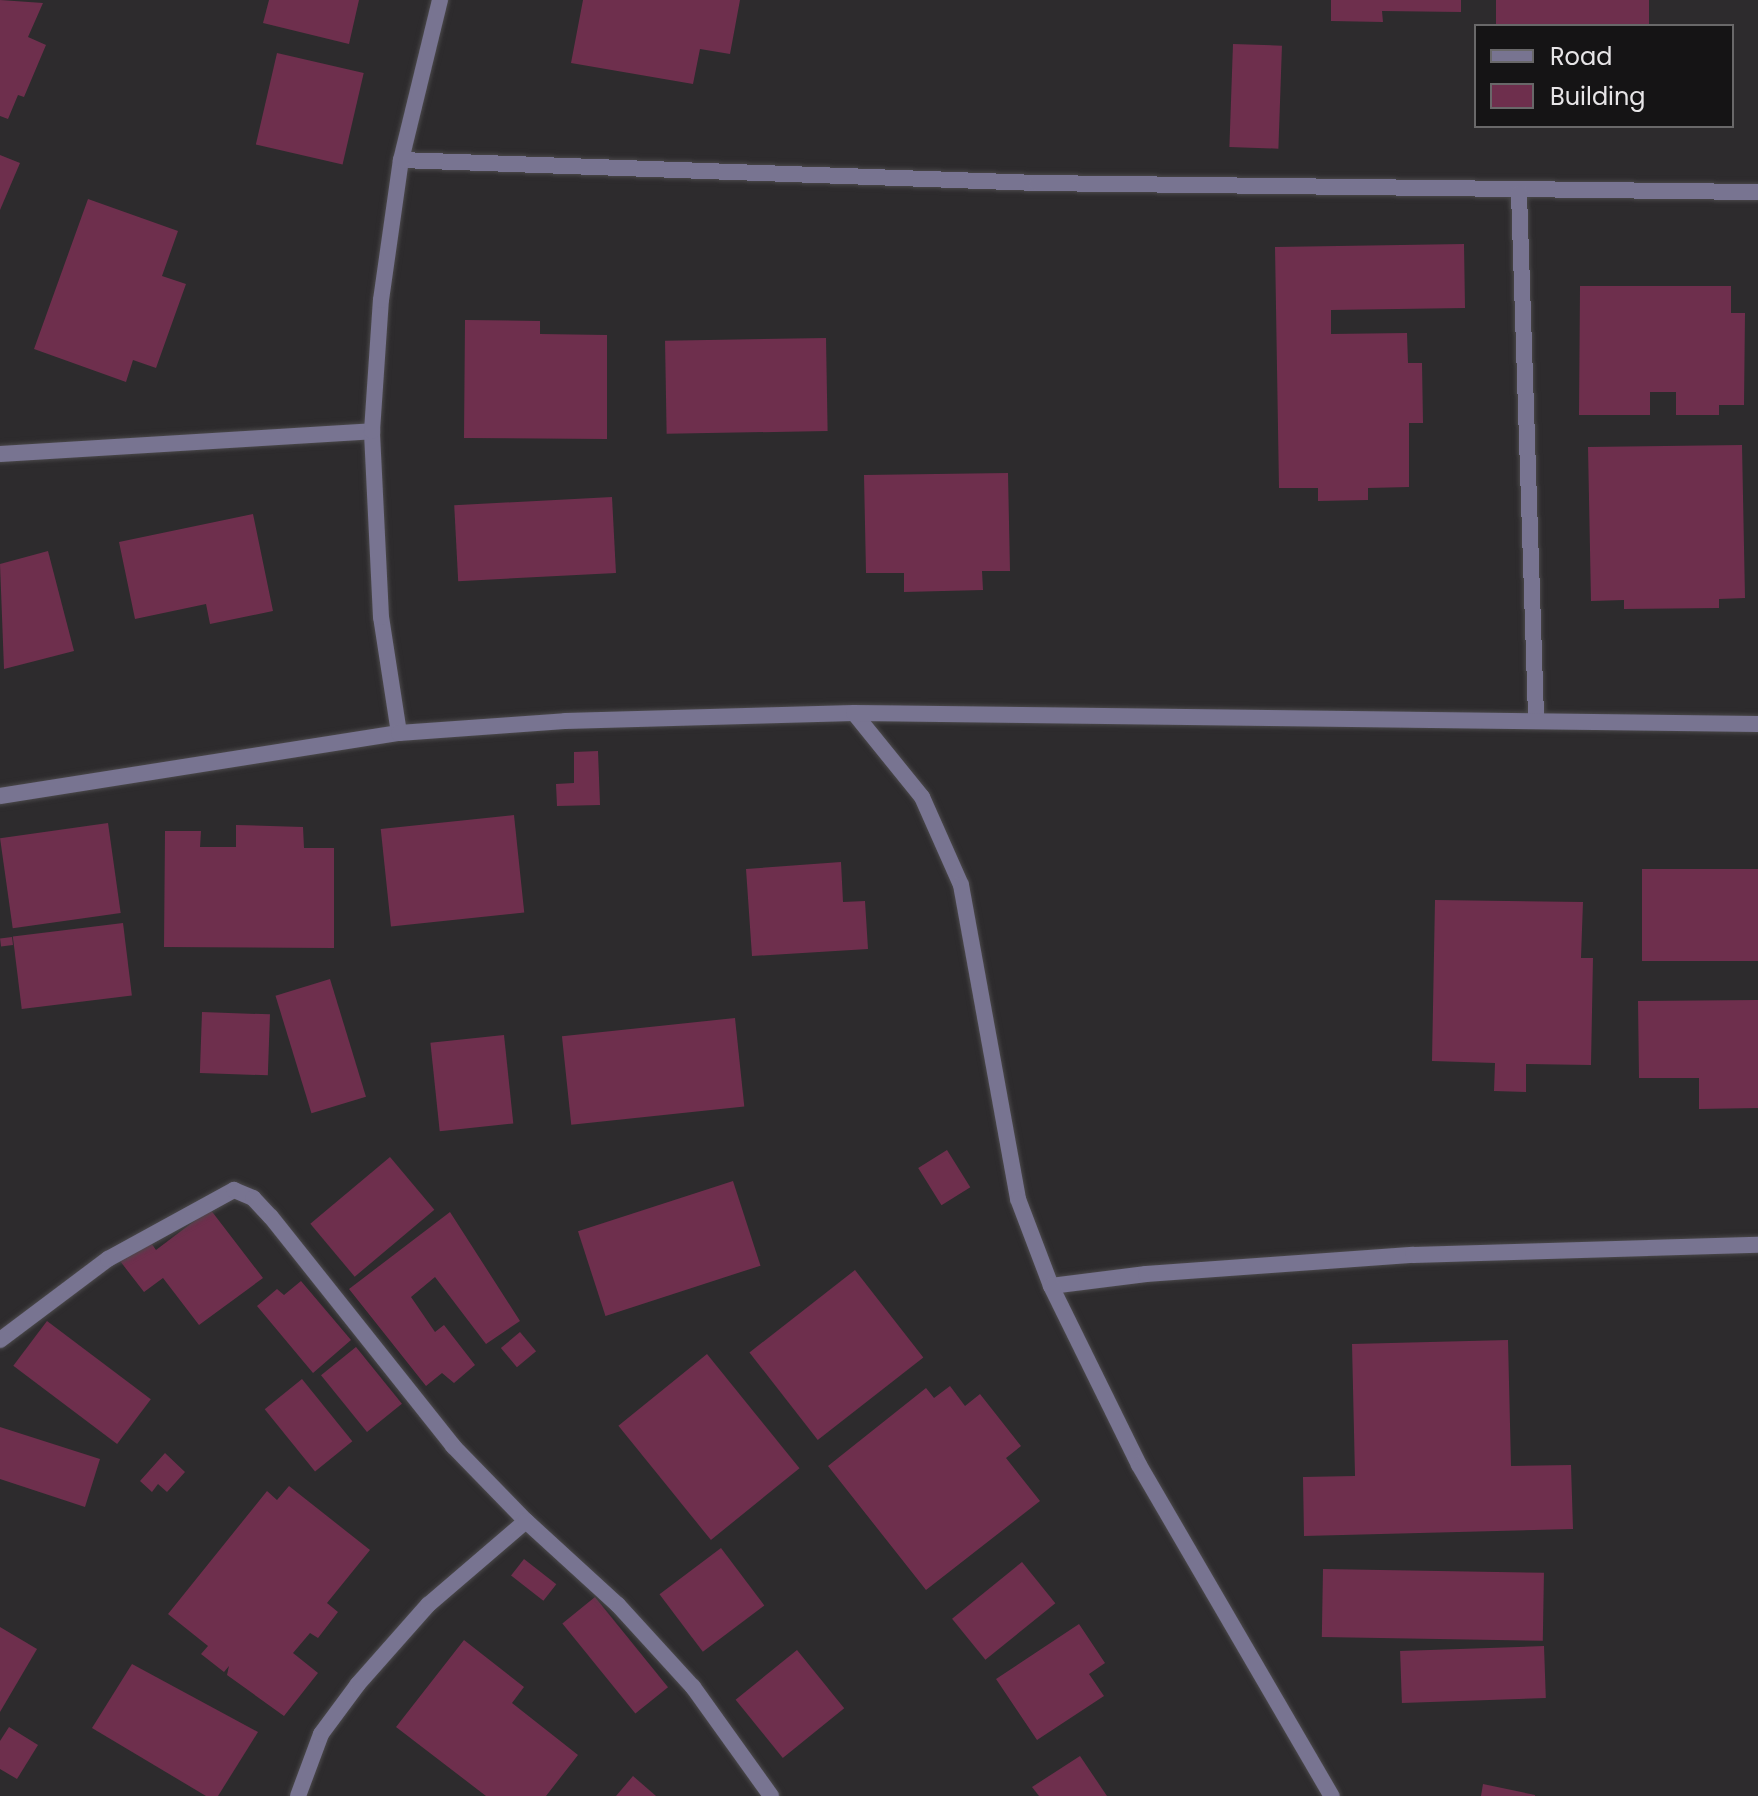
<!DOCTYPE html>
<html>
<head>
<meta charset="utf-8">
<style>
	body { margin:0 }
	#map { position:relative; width:1758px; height:1796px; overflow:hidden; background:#2d2b2d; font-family:Poppins,sans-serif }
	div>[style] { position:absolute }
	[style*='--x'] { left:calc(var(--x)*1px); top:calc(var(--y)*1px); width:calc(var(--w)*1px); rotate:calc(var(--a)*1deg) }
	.building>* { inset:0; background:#6e2f4d; transform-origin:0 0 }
	.roads { filter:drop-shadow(0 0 2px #4b494b) drop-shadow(0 0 2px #4b494b) }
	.minor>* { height:16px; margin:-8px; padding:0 8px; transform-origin:8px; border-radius:8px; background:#787491 }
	span { translate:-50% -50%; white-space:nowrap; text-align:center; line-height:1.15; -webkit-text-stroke:8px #151415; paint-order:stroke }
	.legend { position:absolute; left:1474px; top:24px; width:260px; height:104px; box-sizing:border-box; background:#151415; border:2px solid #696869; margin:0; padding:10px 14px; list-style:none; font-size:24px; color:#e7e5e7 }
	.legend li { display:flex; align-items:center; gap:16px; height:40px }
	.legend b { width:40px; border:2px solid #696869 }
</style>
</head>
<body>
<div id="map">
	<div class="building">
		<div style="clip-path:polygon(0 0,43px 3px,28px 37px,46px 45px,24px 97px,18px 95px,8px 119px,0 116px)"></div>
		<div style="clip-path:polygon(269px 0,359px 0,349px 44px,263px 23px)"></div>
		<div style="clip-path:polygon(583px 0,740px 0,730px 54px,700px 49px,693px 84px,571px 63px)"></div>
		<div style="clip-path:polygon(1331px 0,1461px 0,1461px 12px,1382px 11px,1383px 22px,1331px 21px)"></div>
		<div style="left:1496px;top:0;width:153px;height:26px"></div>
		<div style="left:1233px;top:44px;width:49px;height:103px;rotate:2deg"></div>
		<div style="left:277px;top:53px;width:89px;height:94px;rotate:13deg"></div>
		<div style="clip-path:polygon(0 155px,20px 163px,0 210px)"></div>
		<div style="clip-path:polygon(88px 199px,178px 231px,162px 276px,186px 284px,156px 368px,133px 360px,126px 382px,34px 349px)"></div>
		<div style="clip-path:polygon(1464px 244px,1465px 308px,1331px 310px,1331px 334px,1407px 333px,1408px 363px,1422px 363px,1423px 423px,1409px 423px,1409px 487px,1368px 488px,1368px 500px,1318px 501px,1318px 488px,1279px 488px,1275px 247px)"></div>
		<div style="clip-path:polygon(1580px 286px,1731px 286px,1731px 313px,1745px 313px,1744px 405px,1719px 405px,1719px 415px,1676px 415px,1676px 392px,1650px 392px,1650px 415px,1579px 415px)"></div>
		<div style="clip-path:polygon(465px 320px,540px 321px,540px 334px,607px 335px,607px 439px,464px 438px)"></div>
		<div style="left:826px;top:338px;width:93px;height:161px;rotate:89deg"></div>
		<div style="clip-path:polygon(1742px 445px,1745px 598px,1719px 599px,1719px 608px,1624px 609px,1624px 600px,1591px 601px,1588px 447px)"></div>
		<div style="clip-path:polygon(1008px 473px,1010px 571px,982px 571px,983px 590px,904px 592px,904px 573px,866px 573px,864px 475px)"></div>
		<div style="left:612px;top:497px;width:76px;height:158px;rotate:87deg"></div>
		<div style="clip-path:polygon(253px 514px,273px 611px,210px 624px,206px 604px,135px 619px,119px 542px)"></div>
		<div style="clip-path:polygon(48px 551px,74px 651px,4px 669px,0 564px)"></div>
		<div style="clip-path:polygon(598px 751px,600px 805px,557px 806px,556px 784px,574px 783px,574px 752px)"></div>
		<div style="left:514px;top:815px;width:98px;height:134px;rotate:84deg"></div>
		<div style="left:108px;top:823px;width:91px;height:109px;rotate:82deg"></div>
		<div style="clip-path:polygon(236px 825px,303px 827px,304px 848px,334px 848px,334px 948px,164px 947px,165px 831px,201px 831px,200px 847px,236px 847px)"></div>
		<div style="clip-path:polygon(841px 862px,843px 902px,865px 901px,868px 949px,752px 956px,746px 869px)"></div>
		<div style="left:1758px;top:869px;width:92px;height:116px;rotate:90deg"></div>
		<div style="clip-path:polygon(1435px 900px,1583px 902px,1581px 958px,1593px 958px,1591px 1065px,1526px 1064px,1526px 1092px,1494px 1091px,1495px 1063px,1432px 1061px)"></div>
		<div style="left:123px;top:923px;width:73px;height:111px;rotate:83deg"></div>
		<div style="left:12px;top:937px;width:8px;height:12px;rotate:83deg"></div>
		<div style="left:330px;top:979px;width:123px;height:57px;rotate:73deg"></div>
		<div style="clip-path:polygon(1758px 1000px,1758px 1108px,1699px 1109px,1699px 1078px,1639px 1078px,1638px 1001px)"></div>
		<div style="left:202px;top:1012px;width:68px;height:61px;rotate:2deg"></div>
		<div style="left:735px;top:1018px;width:89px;height:174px;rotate:84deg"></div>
		<div style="left:504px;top:1035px;width:89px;height:74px;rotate:84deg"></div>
		<div style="left:947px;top:1150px;width:44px;height:34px;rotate:58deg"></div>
		<div style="left:390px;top:1157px;width:69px;height:104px;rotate:50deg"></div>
		<div style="left:733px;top:1181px;width:89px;height:163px;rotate:72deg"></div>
		<div style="clip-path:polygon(210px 1209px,263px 1278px,199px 1325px,163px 1278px,144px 1292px,120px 1261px,149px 1240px,156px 1250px)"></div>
		<div style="clip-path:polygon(450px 1212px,520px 1321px,486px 1344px,435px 1277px,411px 1297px,435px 1332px,444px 1325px,475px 1365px,454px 1383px,442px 1373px,426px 1386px,349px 1289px)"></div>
		<div style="left:855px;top:1270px;width:111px;height:134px;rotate:52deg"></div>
		<div style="clip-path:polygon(301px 1281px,351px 1340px,313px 1373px,257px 1306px,277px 1289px,284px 1295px)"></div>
		<div style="left:47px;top:1321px;width:130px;height:56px;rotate:37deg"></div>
		<div style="left:520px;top:1332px;width:25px;height:25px;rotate:50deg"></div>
		<div style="clip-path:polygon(1508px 1340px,1511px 1466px,1571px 1465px,1573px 1529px,1304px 1536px,1303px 1477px,1355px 1476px,1352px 1344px)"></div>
		<div style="left:356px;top:1347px;width:73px;height:45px;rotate:51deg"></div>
		<div style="left:707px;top:1354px;width:147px;height:114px;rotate:51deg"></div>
		<div style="left:302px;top:1379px;width:80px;height:48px;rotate:51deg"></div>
		<div style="clip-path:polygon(950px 1386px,965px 1406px,980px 1394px,1021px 1446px,1006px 1458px,1040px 1501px,926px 1590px,828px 1466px,926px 1388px,934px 1398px)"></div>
		<div style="clip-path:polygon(0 1427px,100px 1459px,85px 1507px,0 1479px)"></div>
		<div style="clip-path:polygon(165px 1453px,185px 1472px,167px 1492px,158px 1484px,152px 1492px,140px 1481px)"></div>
		<div style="clip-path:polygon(289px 1486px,370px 1550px,327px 1603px,338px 1612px,318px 1638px,310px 1633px,293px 1653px,318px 1673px,284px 1716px,227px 1675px,229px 1666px,224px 1672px,201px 1654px,208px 1646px,168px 1614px,267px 1491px,277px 1500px)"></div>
		<div style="left:721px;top:1548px;width:72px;height:77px;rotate:53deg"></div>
		<div style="left:524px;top:1559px;width:41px;height:21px;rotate:38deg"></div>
		<div style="left:1022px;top:1562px;width:53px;height:90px;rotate:51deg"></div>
		<div style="left:1323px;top:1569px;width:221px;height:68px;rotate:1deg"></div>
		<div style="left:595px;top:1597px;width:116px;height:42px;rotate:51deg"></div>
		<div style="clip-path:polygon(1079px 1624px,1105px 1663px,1089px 1674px,1104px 1696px,1037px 1740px,996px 1679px)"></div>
		<div style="clip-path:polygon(0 1627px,37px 1649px,0 1712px)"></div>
		<div style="clip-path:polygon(464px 1640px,524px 1687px,512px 1703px,578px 1755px,546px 1796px,486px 1796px,396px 1727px)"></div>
		<div style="left:1544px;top:1646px;width:52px;height:144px;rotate:88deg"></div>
		<div style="left:797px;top:1650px;width:75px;height:79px;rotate:51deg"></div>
		<div style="clip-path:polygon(132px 1664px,258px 1732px,218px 1796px,206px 1796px,92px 1728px)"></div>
		<div style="clip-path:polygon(9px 1727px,38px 1745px,17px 1779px,0 1769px,0 1741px)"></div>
		<div style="clip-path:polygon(1080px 1756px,1107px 1796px,1039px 1796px,1032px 1787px)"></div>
		<div style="clip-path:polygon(633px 1776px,656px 1796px,616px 1796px)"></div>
		<div style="clip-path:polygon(1483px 1784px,1535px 1795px,1535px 1796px,1481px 1796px)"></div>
	</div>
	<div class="roads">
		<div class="minor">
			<div style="--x:401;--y:160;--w:636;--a:2.07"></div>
			<div style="--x:1037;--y:183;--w:721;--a:0.72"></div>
			<div style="--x:1519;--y:193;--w:524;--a:88.14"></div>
			<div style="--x:0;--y:454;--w:373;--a:-3.5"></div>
			<div style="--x:854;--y:713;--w:108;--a:51"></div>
			<div style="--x:922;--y:797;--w:96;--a:66.1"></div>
			<div style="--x:961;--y:885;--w:319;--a:79.7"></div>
			<div style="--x:1018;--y:1199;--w:93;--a:69.2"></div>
			<div style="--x:1051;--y:1286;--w:96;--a:-7.2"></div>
			<div style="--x:1146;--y:1274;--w:268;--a:-4.1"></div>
			<div style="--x:1413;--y:1255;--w:345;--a:-1.7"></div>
			<div style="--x:399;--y:733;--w:117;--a:-98.8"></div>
			<div style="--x:381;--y:617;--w:186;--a:-92.8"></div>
			<div style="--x:372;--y:431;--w:131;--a:-86.1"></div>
			<div style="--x:381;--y:300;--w:141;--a:-81.9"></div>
			<div style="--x:401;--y:160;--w:165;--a:-76.3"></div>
			<div style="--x:0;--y:796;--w:404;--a:-9"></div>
			<div style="--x:399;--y:733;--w:166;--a:-4.1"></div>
			<div style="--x:565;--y:721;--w:289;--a:-1.6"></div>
			<div style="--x:854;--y:713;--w:904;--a:0.7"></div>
			<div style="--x:1051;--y:1286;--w:199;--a:63.8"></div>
			<div style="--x:1139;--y:1465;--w:383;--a:59.8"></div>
			<div style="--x:0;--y:1340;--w:135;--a:-36.9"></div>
			<div style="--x:108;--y:1259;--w:144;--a:-28.7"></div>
			<div style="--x:234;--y:1190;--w:21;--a:23"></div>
			<div style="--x:253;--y:1198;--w:26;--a:47"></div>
			<div style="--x:271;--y:1217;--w:293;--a:51.5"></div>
			<div style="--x:453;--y:1446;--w:105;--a:45.8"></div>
			<div style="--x:298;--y:1796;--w:66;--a:-69.6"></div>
			<div style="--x:321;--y:1734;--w:62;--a:-53.5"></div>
			<div style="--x:358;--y:1684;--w:106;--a:-48.5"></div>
			<div style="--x:428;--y:1605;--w:129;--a:-40.6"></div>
			<div style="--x:526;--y:1521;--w:125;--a:42.4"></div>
			<div style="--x:618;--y:1605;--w:111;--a:47.6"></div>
			<div style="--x:693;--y:1687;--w:134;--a:54.4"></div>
		</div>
	</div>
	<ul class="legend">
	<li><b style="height:10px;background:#787491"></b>Road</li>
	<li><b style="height:22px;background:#6e2f4d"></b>Building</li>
	</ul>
</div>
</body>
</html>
